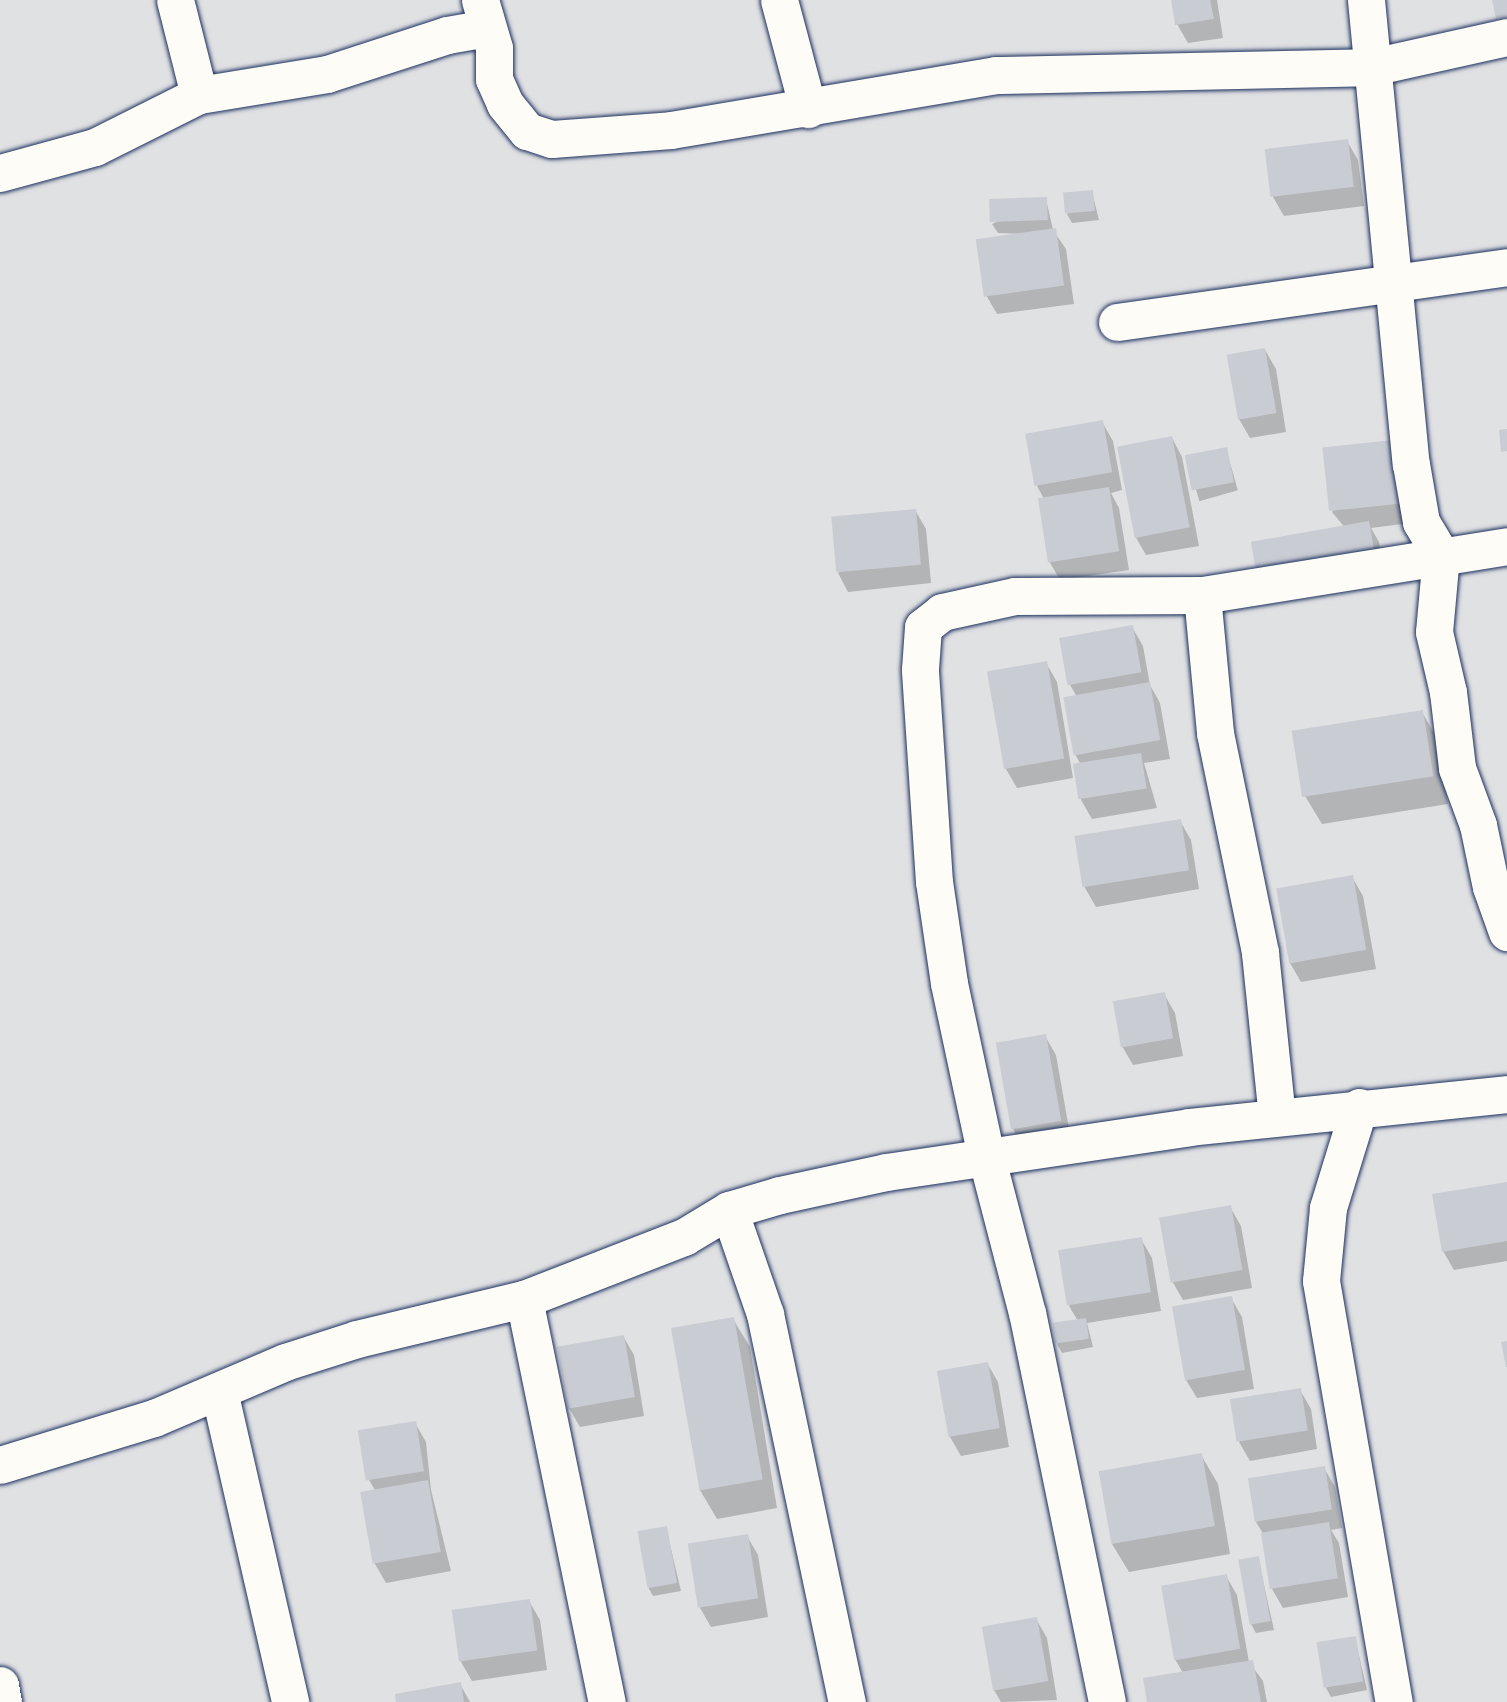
<!DOCTYPE html>
<html>
<head>
<meta charset="utf-8">
<style>
	body { margin:0 }
	#map { position:relative; width:1507px; height:1702px; overflow:hidden; background:#fdfcf7; font-family:Dekko,sans-serif }
	div>[style] { position:absolute }
	[style*='--x'] { left:calc(var(--x)*1px); top:calc(var(--y)*1px); width:calc(var(--w)*1px); rotate:calc(var(--a)*1deg) }
	.green>* { inset:0; background:#e0e1e3; transform-origin:0 0 }
	.shadow>* { inset:0; background:#0003; transform-origin:0 0 }
	.building>* { inset:0; background:#c9ccd3; transform-origin:0 0 }
	.roads { filter:drop-shadow(0 0 2px #1b2f5e) drop-shadow(0 0 2px #1b2f5e) }
	.minor>* { height:37px; margin:-18.5px; padding:0 18.5px; transform-origin:18.5px; border-radius:18.5px; background:#fdfcf7 }
	span { translate:-50% -50%; white-space:nowrap; text-align:center; line-height:1.15; -webkit-text-stroke:6px #fdfcf7; paint-order:stroke }
</style>
</head>
<body>
<div id="map">
	<div class="green">
		<div style="left:0;top:0;width:1507px;height:1702px"></div>
	</div>
	<div class="shadow">
		<div style="clip-path:polygon(1173px 0,1217px 0,1223px 38px,1188px 43px,1177px 24px)"></div>
		<div style="clip-path:polygon(1347px 141px,1358px 160px,1364px 206px,1284px 216px,1273px 197px,1267px 150px)"></div>
		<div style="clip-path:polygon(1092px 192px,1099px 220px,1072px 223px,1067px 214px)"></div>
		<div style="clip-path:polygon(1046px 199px,1053px 230px,1066px 249px,1074px 304px,997px 314px,986px 295px,1023px 234px,998px 233px,992px 224px)"></div>
		<div style="clip-path:polygon(1265px 350px,1276px 369px,1286px 432px,1250px 438px,1239px 419px)"></div>
		<div style="clip-path:polygon(1102px 422px,1113px 441px,1122px 490px,1111px 493px,1119px 508px,1129px 570px,1060px 580px,1049px 561px,1044px 499px,1037px 486px)"></div>
		<div style="clip-path:polygon(1172px 438px,1182px 457px,1199px 546px,1146px 555px,1135px 536px,1119px 447px)"></div>
		<div style="clip-path:polygon(1392px 442px,1410px 523px,1371px 528px,1379px 542px,1386px 577px,1332px 512px)"></div>
		<div style="left:1226px;top:449px;width:43px;height:40px;rotate:74deg"></div>
		<div style="clip-path:polygon(915px 510px,926px 529px,931px 583px,848px 592px,838px 573px)"></div>
		<div style="clip-path:polygon(1132px 627px,1143px 646px,1150px 685px,1160px 703px,1170px 759px,1144px 763px,1157px 808px,1092px 819px,1081px 800px,1081px 765px,1075px 754px,1077px 697px,1069px 683px)"></div>
		<div style="clip-path:polygon(1046px 663px,1057px 682px,1073px 778px,1017px 788px,1006px 769px,989px 674px)"></div>
		<div style="clip-path:polygon(1422px 712px,1438px 740px,1448px 804px,1322px 824px,1305px 796px)"></div>
		<div style="clip-path:polygon(1180px 821px,1191px 840px,1199px 889px,1096px 907px,1085px 888px,1077px 839px)"></div>
		<div style="clip-path:polygon(1352px 877px,1363px 896px,1376px 969px,1301px 982px,1290px 963px)"></div>
		<div style="clip-path:polygon(1164px 994px,1175px 1013px,1183px 1056px,1133px 1065px,1122px 1046px)"></div>
		<div style="clip-path:polygon(1045px 1036px,1056px 1055px,1071px 1140px,1024px 1148px,1013px 1129px,998px 1044px)"></div>
		<div style="clip-path:polygon(1507px 1183px,1507px 1261px,1454px 1270px,1443px 1251px)"></div>
		<div style="clip-path:polygon(1230px 1207px,1241px 1226px,1252px 1288px,1183px 1300px,1172px 1281px,1161px 1219px)"></div>
		<div style="clip-path:polygon(1141px 1239px,1152px 1258px,1161px 1311px,1087px 1323px,1093px 1347px,1062px 1353px,1057px 1344px,1078px 1321px,1069px 1306px)"></div>
		<div style="clip-path:polygon(1231px 1298px,1242px 1317px,1254px 1389px,1197px 1398px,1186px 1380px)"></div>
		<div style="clip-path:polygon(733px 1319px,750px 1347px,777px 1508px,717px 1519px,700px 1490px)"></div>
		<div style="clip-path:polygon(623px 1336px,634px 1355px,644px 1416px,580px 1427px,569px 1408px)"></div>
		<div style="clip-path:polygon(987px 1363px,998px 1382px,1009px 1447px,961px 1456px,950px 1437px,939px 1372px)"></div>
		<div style="clip-path:polygon(1300px 1390px,1311px 1409px,1317px 1449px,1250px 1461px,1239px 1442px)"></div>
		<div style="clip-path:polygon(415px 1423px,426px 1442px,431px 1490px,451px 1571px,386px 1583px,375px 1564px,376px 1492px,369px 1480px)"></div>
		<div style="clip-path:polygon(1201px 1455px,1218px 1484px,1230px 1554px,1129px 1572px,1112px 1544px)"></div>
		<div style="clip-path:polygon(1324px 1468px,1335px 1487px,1342px 1528px,1331px 1530px,1339px 1543px,1348px 1597px,1283px 1608px,1272px 1589px,1264px 1535px,1256px 1522px)"></div>
		<div style="clip-path:polygon(666px 1528px,681px 1591px,653px 1596px,648px 1587px)"></div>
		<div style="clip-path:polygon(747px 1536px,758px 1555px,768px 1617px,711px 1627px,700px 1608px)"></div>
		<div style="clip-path:polygon(1258px 1558px,1274px 1630px,1256px 1633px,1251px 1624px)"></div>
		<div style="clip-path:polygon(1226px 1576px,1237px 1595px,1249px 1662px,1263px 1681px,1267px 1702px,1149px 1702px,1183px 1673px,1175px 1659px)"></div>
		<div style="clip-path:polygon(529px 1601px,540px 1620px,547px 1670px,472px 1681px,461px 1662px,454px 1612px)"></div>
		<div style="clip-path:polygon(1036px 1619px,1047px 1638px,1057px 1700px,1001px 1702px,994px 1690px)"></div>
		<div style="clip-path:polygon(1355px 1638px,1367px 1690px,1331px 1697px,1326px 1688px)"></div>
		<div style="clip-path:polygon(460px 1684px,470px 1702px,398px 1702px)"></div>
	</div>
	<div class="building">
		<div style="clip-path:polygon(1171px 0,1210px 0,1214px 19px,1175px 25px)"></div>
		<div style="clip-path:polygon(1492px 0,1507px 0,1507px 17px,1496px 19px)"></div>
		<div style="left:1348px;top:139px;width:48px;height:84px;rotate:83deg"></div>
		<div style="left:1093px;top:190px;width:21px;height:30px;rotate:85deg"></div>
		<div style="left:1047px;top:197px;width:23px;height:58px;rotate:88deg"></div>
		<div style="left:1056px;top:228px;width:58px;height:81px;rotate:82deg"></div>
		<div style="left:1265px;top:348px;width:66px;height:39px;rotate:80deg"></div>
		<div style="left:1103px;top:420px;width:53px;height:79px;rotate:80deg"></div>
		<div style="clip-path:polygon(1507px 429px,1507px 451px,1501px 452px,1499px 430px)"></div>
		<div style="left:1172px;top:436px;width:93px;height:56px;rotate:79deg"></div>
		<div style="left:1393px;top:440px;width:64px;height:71px;rotate:84deg"></div>
		<div style="left:1227px;top:447px;width:36px;height:43px;rotate:79deg"></div>
		<div style="left:1109px;top:487px;width:65px;height:72px;rotate:81deg"></div>
		<div style="left:916px;top:509px;width:56px;height:85px;rotate:85deg"></div>
		<div style="left:1369px;top:521px;width:39px;height:120px;rotate:80deg"></div>
		<div style="left:1133px;top:625px;width:48px;height:75px;rotate:80deg"></div>
		<div style="left:1047px;top:661px;width:99px;height:61px;rotate:80deg"></div>
		<div style="left:1150px;top:682px;width:59px;height:88px;rotate:80deg"></div>
		<div style="left:1423px;top:710px;width:67px;height:133px;rotate:81deg"></div>
		<div style="left:1141px;top:753px;width:36px;height:69px;rotate:81deg"></div>
		<div style="left:1181px;top:819px;width:52px;height:108px;rotate:81deg"></div>
		<div style="left:1353px;top:875px;width:76px;height:78px;rotate:80deg"></div>
		<div style="left:1165px;top:992px;width:47px;height:53px;rotate:80deg"></div>
		<div style="left:1046px;top:1034px;width:88px;height:51px;rotate:80deg"></div>
		<div style="clip-path:polygon(1507px 1182px,1507px 1241px,1442px 1252px,1432px 1194px)"></div>
		<div style="left:1231px;top:1205px;width:66px;height:73px;rotate:80deg"></div>
		<div style="left:1142px;top:1237px;width:56px;height:85px;rotate:81deg"></div>
		<div style="left:1232px;top:1296px;width:75px;height:61px;rotate:80deg"></div>
		<div style="left:734px;top:1317px;width:165px;height:64px;rotate:80deg"></div>
		<div style="left:1086px;top:1318px;width:21px;height:34px;rotate:82deg"></div>
		<div style="left:624px;top:1335px;width:63px;height:68px;rotate:80deg"></div>
		<div style="clip-path:polygon(1507px 1341px,1507px 1367px,1506px 1367px,1501px 1342px)"></div>
		<div style="left:988px;top:1362px;width:67px;height:52px;rotate:80deg"></div>
		<div style="left:1301px;top:1388px;width:43px;height:72px;rotate:81deg"></div>
		<div style="left:416px;top:1421px;width:51px;height:59px;rotate:81deg"></div>
		<div style="left:1202px;top:1453px;width:74px;height:105px;rotate:80deg"></div>
		<div style="left:1325px;top:1466px;width:44px;height:78px;rotate:81deg"></div>
		<div style="left:428px;top:1480px;width:73px;height:69px;rotate:80deg"></div>
		<div style="left:1329px;top:1522px;width:57px;height:69px;rotate:81deg"></div>
		<div style="left:667px;top:1526px;width:58px;height:30px;rotate:80deg"></div>
		<div style="left:748px;top:1534px;width:65px;height:61px;rotate:81deg"></div>
		<div style="left:1259px;top:1556px;width:66px;height:21px;rotate:80deg"></div>
		<div style="left:1227px;top:1574px;width:76px;height:67px;rotate:80deg"></div>
		<div style="left:530px;top:1599px;width:52px;height:79px;rotate:82deg"></div>
		<div style="left:1037px;top:1617px;width:65px;height:56px;rotate:80deg"></div>
		<div style="left:1356px;top:1636px;width:46px;height:40px;rotate:81deg"></div>
		<div style="clip-path:polygon(1253px 1660px,1261px 1702px,1147px 1702px,1143px 1678px)"></div>
		<div style="clip-path:polygon(461px 1682px,464px 1702px,396px 1702px,395px 1694px)"></div>
	</div>
	<div class="roads">
		<div class="minor">
			<div style="--x:175;--y:0;--w:98;--a:75.8"></div>
			<div style="--x:480;--y:0;--w:50;--a:73.7"></div>
			<div style="--x:494;--y:48;--w:31;--a:90"></div>
			<div style="--x:494;--y:79;--w:27;--a:66"></div>
			<div style="--x:505;--y:104;--w:35;--a:51"></div>
			<div style="--x:527;--y:131;--w:26;--a:18"></div>
			<div style="--x:552;--y:139;--w:119;--a:-4.3"></div>
			<div style="--x:671;--y:130;--w:330;--a:-9.6"></div>
			<div style="--x:996;--y:75;--w:376;--a:-1.2"></div>
			<div style="--x:1372;--y:67;--w:138;--a:-12.5"></div>
			<div style="--x:779;--y:0;--w:113;--a:75.1"></div>
			<div style="--x:1366;--y:0;--w:466;--a:84.5"></div>
			<div style="--x:1411;--y:464;--w:59;--a:80.2"></div>
			<div style="--x:1421;--y:522;--w:39;--a:59"></div>
			<div style="--x:1441;--y:555;--w:77;--a:95.2"></div>
			<div style="--x:1434;--y:632;--w:62;--a:76.9"></div>
			<div style="--x:1448;--y:692;--w:77;--a:83.2"></div>
			<div style="--x:1457;--y:768;--w:61;--a:69.8"></div>
			<div style="--x:1478;--y:825;--w:63;--a:78.2"></div>
			<div style="--x:1491;--y:887;--w:48;--a:70.4"></div>
			<div style="--x:0;--y:173;--w:98;--a:-15.3"></div>
			<div style="--x:95;--y:147;--w:116;--a:-26.6"></div>
			<div style="--x:199;--y:95;--w:130;--a:-9.3"></div>
			<div style="--x:327;--y:74;--w:126;--a:-18"></div>
			<div style="--x:447;--y:35;--w:41;--a:-9.9"></div>
			<div style="--x:1117;--y:322;--w:394;--a:-8"></div>
			<div style="--x:1202;--y:595;--w:139;--a:84.6"></div>
			<div style="--x:1215;--y:733;--w:225;--a:78.4"></div>
			<div style="--x:1260;--y:953;--w:165;--a:84.1"></div>
			<div style="--x:1359;--y:1107;--w:106;--a:107.1"></div>
			<div style="--x:1328;--y:1208;--w:73;--a:95.5"></div>
			<div style="--x:1321;--y:1281;--w:427;--a:80.2"></div>
			<div style="--x:729;--y:1210;--w:110;--a:70.9"></div>
			<div style="--x:765;--y:1314;--w:397;--a:78.1"></div>
			<div style="--x:524;--y:1299;--w:411;--a:78.4"></div>
			<div style="--x:219;--y:1391;--w:319;--a:77.1"></div>
			<div style="--x:0;--y:1465;--w:161;--a:-17"></div>
			<div style="--x:154;--y:1418;--w:142;--a:-23.1"></div>
			<div style="--x:285;--y:1362;--w:76;--a:-17.7"></div>
			<div style="--x:357;--y:1339;--w:172;--a:-13.5"></div>
			<div style="--x:524;--y:1299;--w:172;--a:-21.2"></div>
			<div style="--x:684;--y:1237;--w:52;--a:-31"></div>
			<div style="--x:729;--y:1210;--w:53;--a:-16.4"></div>
			<div style="--x:780;--y:1195;--w:108;--a:-12.2"></div>
			<div style="--x:886;--y:1172;--w:306;--a:-8.4"></div>
			<div style="--x:1189;--y:1127;--w:320;--a:-5.9"></div>
			<div style="--x:0;--y:1685;--w:17;--a:80"></div>
			<div style="--x:1107;--y:1702;--w:397;--a:-101.6"></div>
			<div style="--x:1027;--y:1313;--w:162;--a:-104.6"></div>
			<div style="--x:986;--y:1156;--w:177;--a:-102.1"></div>
			<div style="--x:949;--y:983;--w:102;--a:-98.4"></div>
			<div style="--x:934;--y:882;--w:213;--a:-93.8"></div>
			<div style="--x:920;--y:669;--w:42;--a:-85.9"></div>
			<div style="--x:923;--y:627;--w:24;--a:-38"></div>
			<div style="--x:942;--y:612;--w:75;--a:-12.4"></div>
			<div style="--x:1015;--y:596;--w:187;--a:-0.3"></div>
			<div style="--x:1202;--y:595;--w:309;--a:-9.1"></div>
		</div>
	</div>
</div>
</body>
</html>
